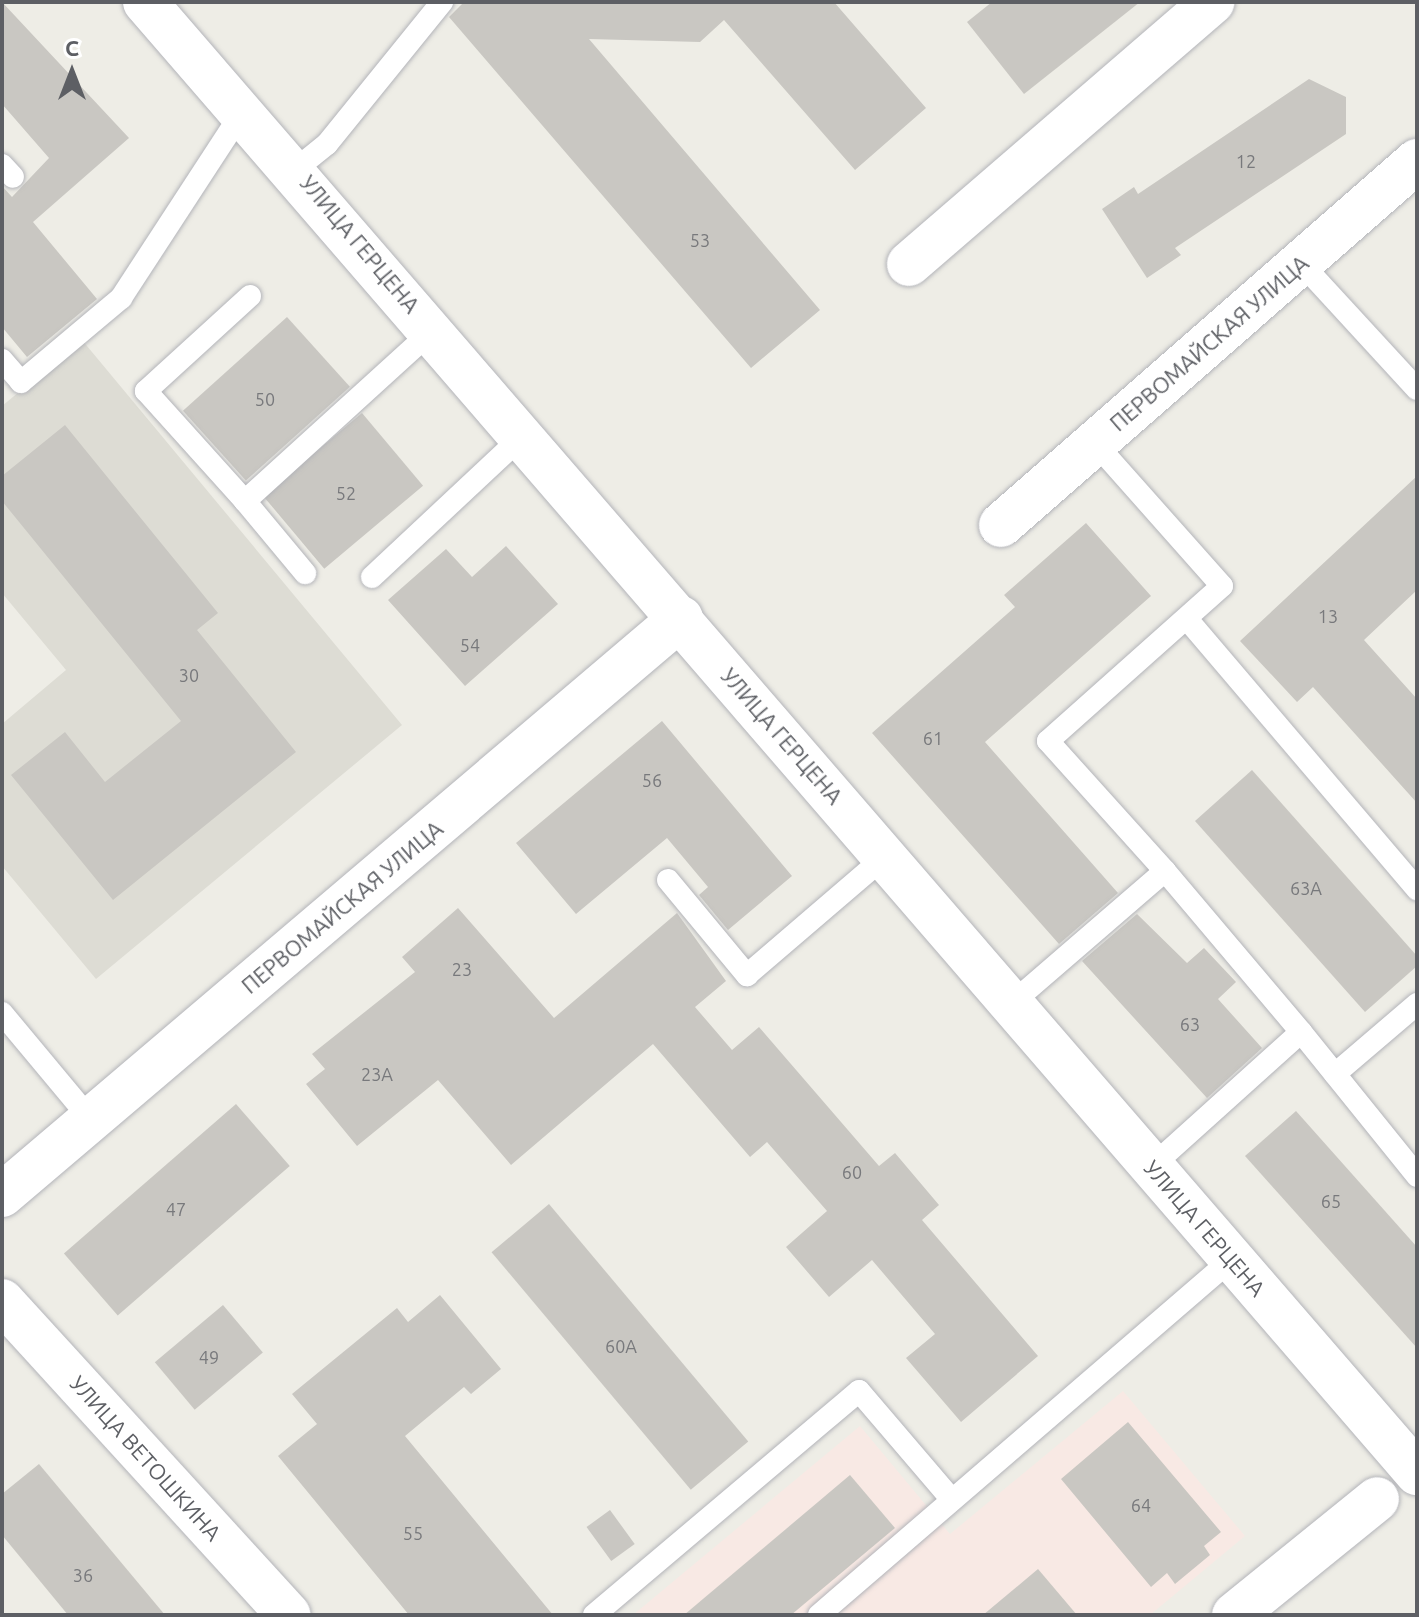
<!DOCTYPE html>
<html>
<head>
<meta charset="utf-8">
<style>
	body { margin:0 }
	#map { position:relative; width:1419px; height:1617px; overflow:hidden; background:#eeede6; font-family:Ubuntu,sans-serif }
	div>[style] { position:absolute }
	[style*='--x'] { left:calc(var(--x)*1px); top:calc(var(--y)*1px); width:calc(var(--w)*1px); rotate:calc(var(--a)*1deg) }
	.education>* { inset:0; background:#dddcd4 }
	.medical>* { inset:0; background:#f8e9e4 }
	.building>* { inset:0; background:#c9c7c2; transform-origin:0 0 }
	.roads { filter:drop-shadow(0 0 2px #b3b4b9) drop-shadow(0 0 2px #b3b4b9) }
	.lane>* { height:22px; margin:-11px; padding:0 11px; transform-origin:11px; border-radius:11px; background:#fff }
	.street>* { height:44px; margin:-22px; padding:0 22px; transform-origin:22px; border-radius:22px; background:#fff }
	.secondary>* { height:44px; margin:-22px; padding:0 22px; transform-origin:22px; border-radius:22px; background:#fff }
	span { translate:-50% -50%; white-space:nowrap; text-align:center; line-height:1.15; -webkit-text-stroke:7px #fff; paint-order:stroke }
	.number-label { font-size:18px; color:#78797c }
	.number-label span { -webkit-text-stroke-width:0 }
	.street-label { font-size:22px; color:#5d5f64 }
	.frame { position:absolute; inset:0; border:4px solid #5d5f64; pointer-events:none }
	.north { position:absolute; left:32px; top:32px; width:80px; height:80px; -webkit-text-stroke:6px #fff; paint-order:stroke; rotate:0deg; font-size:22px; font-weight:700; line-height:32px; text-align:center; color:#5d5f64 }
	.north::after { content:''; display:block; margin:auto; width:28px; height:36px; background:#5d5f64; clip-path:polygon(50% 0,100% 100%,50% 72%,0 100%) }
</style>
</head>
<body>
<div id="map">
	<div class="education">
		<div style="clip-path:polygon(82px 340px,402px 725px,96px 979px,2px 866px,2px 724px,66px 670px,2px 593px,2px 406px)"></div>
	</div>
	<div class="medical">
		<div style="clip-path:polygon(1123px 1391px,1245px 1536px,1150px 1615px,633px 1615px,860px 1426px,950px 1534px)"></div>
	</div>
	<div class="building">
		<div style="clip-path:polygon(2px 2px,129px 138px,33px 222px,97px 299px,27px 357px,2px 327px,2px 186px,12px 197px,49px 158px,2px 104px)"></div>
		<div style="clip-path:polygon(464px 2px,834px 2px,926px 108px,855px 170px,724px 20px,700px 42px,589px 39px,820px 310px,751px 368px,449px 17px)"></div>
		<div style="clip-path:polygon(992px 2px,1140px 2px,1024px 94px,967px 22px)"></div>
		<div style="clip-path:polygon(1309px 79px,1346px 97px,1346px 134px,1175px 248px,1181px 255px,1147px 278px,1102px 209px,1134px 187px,1138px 194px)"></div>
		<div style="left:287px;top:317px;width:94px;height:140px;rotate:48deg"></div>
		<div style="left:362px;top:413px;width:95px;height:129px;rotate:50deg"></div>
		<div style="clip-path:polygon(65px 425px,218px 613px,197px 630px,296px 752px,113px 900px,11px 775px,65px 732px,105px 782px,181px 721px,2px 501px,2px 476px)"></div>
		<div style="clip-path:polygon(1417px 476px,1417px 590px,1364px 640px,1417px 699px,1417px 803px,1313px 687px,1297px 702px,1240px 641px)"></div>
		<div style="clip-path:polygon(1086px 523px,1151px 596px,985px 742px,1118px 893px,1059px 944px,872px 733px,1015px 607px,1004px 595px)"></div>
		<div style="clip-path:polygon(506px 546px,558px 604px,465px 686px,388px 600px,446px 549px,472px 577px)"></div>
		<div style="clip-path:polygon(662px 721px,792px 876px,728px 930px,699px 895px,708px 887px,667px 838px,576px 914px,516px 843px)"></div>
		<div style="clip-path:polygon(1252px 770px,1417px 956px,1417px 966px,1365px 1012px,1195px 821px)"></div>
		<div style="clip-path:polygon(458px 908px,554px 1018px,677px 913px,726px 981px,695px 1007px,732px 1050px,759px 1027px,879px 1166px,895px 1153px,939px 1205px,922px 1220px,1038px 1356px,961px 1422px,906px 1358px,935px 1334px,872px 1260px,829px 1297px,786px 1247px,827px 1211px,767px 1142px,750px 1157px,653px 1044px,511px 1165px,438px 1080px,357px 1146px,306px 1084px,325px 1069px,312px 1054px,415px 972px,402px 957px)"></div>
		<div style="clip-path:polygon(1137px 914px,1187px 963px,1204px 948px,1236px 982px,1218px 999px,1262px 1048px,1207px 1098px,1082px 961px)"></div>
		<div style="left:236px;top:1104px;width:82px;height:228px;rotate:49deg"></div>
		<div style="clip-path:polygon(1296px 1111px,1417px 1247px,1417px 1348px,1245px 1156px)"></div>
		<div style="left:549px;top:1204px;width:310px;height:75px;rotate:50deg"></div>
		<div style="clip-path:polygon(440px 1295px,501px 1369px,471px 1394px,464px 1387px,405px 1436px,553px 1615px,409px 1615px,278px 1456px,317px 1424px,292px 1394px,397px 1308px,408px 1322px)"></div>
		<div style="left:223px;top:1305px;width:62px;height:89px;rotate:50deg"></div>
		<div style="clip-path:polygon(1128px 1422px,1221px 1532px,1204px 1546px,1210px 1555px,1175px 1584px,1167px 1573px,1151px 1587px,1061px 1479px)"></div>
		<div style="clip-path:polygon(39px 1464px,165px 1615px,68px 1615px,2px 1535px,2px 1494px)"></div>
		<div style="clip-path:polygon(850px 1475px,895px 1528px,791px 1615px,684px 1615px)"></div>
		<div style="left:610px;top:1510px;width:42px;height:29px;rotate:54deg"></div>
		<div style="clip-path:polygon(1038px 1569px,1077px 1615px,983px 1615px)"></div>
	</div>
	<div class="roads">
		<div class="lane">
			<div style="--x:2;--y:165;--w:16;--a:47"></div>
			<div style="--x:296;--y:169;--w:40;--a:-39"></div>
			<div style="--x:327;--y:144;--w:183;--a:-51"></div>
			<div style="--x:1301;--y:263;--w:171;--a:47.4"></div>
			<div style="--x:250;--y:296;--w:141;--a:137.6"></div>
			<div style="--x:146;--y:391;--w:148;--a:48"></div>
			<div style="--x:245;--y:501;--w:254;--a:-42.3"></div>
			<div style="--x:2;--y:360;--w:29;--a:49"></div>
			<div style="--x:21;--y:382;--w:131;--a:-40"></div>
			<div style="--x:121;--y:298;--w:223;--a:-56.9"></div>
			<div style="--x:1095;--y:443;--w:191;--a:48.4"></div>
			<div style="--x:1222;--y:586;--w:233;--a:138.3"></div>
			<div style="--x:1048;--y:741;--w:175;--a:48"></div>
			<div style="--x:245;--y:501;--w:94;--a:50.2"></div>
			<div style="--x:372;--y:577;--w:208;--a:-43.1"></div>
			<div style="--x:1187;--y:619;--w:355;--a:49.6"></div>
			<div style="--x:668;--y:880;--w:124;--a:50.3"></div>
			<div style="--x:747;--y:975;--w:183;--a:-40.6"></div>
			<div style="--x:1012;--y:1003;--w:202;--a:-40.8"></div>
			<div style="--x:1165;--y:871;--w:211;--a:49.8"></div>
			<div style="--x:1301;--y:1032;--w:200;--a:138"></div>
			<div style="--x:2;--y:1013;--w:139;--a:50.2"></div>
			<div style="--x:1301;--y:1032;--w:185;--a:51.1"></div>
			<div style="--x:1335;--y:1074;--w:108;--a:-40.5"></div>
			<div style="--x:594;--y:1615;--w:347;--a:-40.2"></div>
			<div style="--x:859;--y:1391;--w:143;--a:49.5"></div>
			<div style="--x:819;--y:1615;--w:545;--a:-40.76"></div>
		</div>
		<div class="street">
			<div style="--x:909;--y:264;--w:401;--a:-40.8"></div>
			<div style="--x:1001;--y:525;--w:553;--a:-41.19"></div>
			<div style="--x:2;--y:1301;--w:425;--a:47.6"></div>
			<div style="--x:1234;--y:1615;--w:184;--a:-39"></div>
		</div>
		<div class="secondary">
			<div style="--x:145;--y:2;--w:1945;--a:49.15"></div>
			<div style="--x:2;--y:1195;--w:891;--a:-40.36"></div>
		</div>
	</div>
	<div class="number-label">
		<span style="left:1246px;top:161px">12</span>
		<span style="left:700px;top:240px">53</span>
		<span style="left:265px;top:399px">50</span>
		<span style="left:346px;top:493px">52</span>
		<span style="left:1328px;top:616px">13</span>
		<span style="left:470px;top:645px">54</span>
		<span style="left:189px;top:675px">30</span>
		<span style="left:933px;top:738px">61</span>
		<span style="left:652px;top:780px">56</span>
		<span style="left:1306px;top:888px">63А</span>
		<span style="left:462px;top:969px">23</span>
		<span style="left:1190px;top:1024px">63</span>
		<span style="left:377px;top:1074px">23А</span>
		<span style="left:852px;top:1172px">60</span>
		<span style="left:1331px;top:1201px">65</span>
		<span style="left:176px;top:1209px">47</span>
		<span style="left:621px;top:1346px">60А</span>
		<span style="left:209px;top:1357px">49</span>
		<span style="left:1141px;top:1505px">64</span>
		<span style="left:413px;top:1533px">55</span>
		<span style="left:83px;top:1575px">36</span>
	</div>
	<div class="street-label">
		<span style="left:360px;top:244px;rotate:50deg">УЛИЦА ГЕРЦЕНА</span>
		<span style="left:1209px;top:343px;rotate:-41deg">ПЕРВОМАЙСКАЯ УЛИЦА</span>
		<span style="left:782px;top:736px;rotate:49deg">УЛИЦА ГЕРЦЕНА</span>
		<span style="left:342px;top:907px;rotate:-40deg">ПЕРВОМАЙСКАЯ УЛИЦА</span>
		<span style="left:1205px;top:1228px;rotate:49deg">УЛИЦА ГЕРЦЕНА</span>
		<span style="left:146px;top:1458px;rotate:48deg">УЛИЦА ВЕТОШКИНА</span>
	</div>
	<div class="frame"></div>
	<div class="north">С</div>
</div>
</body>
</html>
